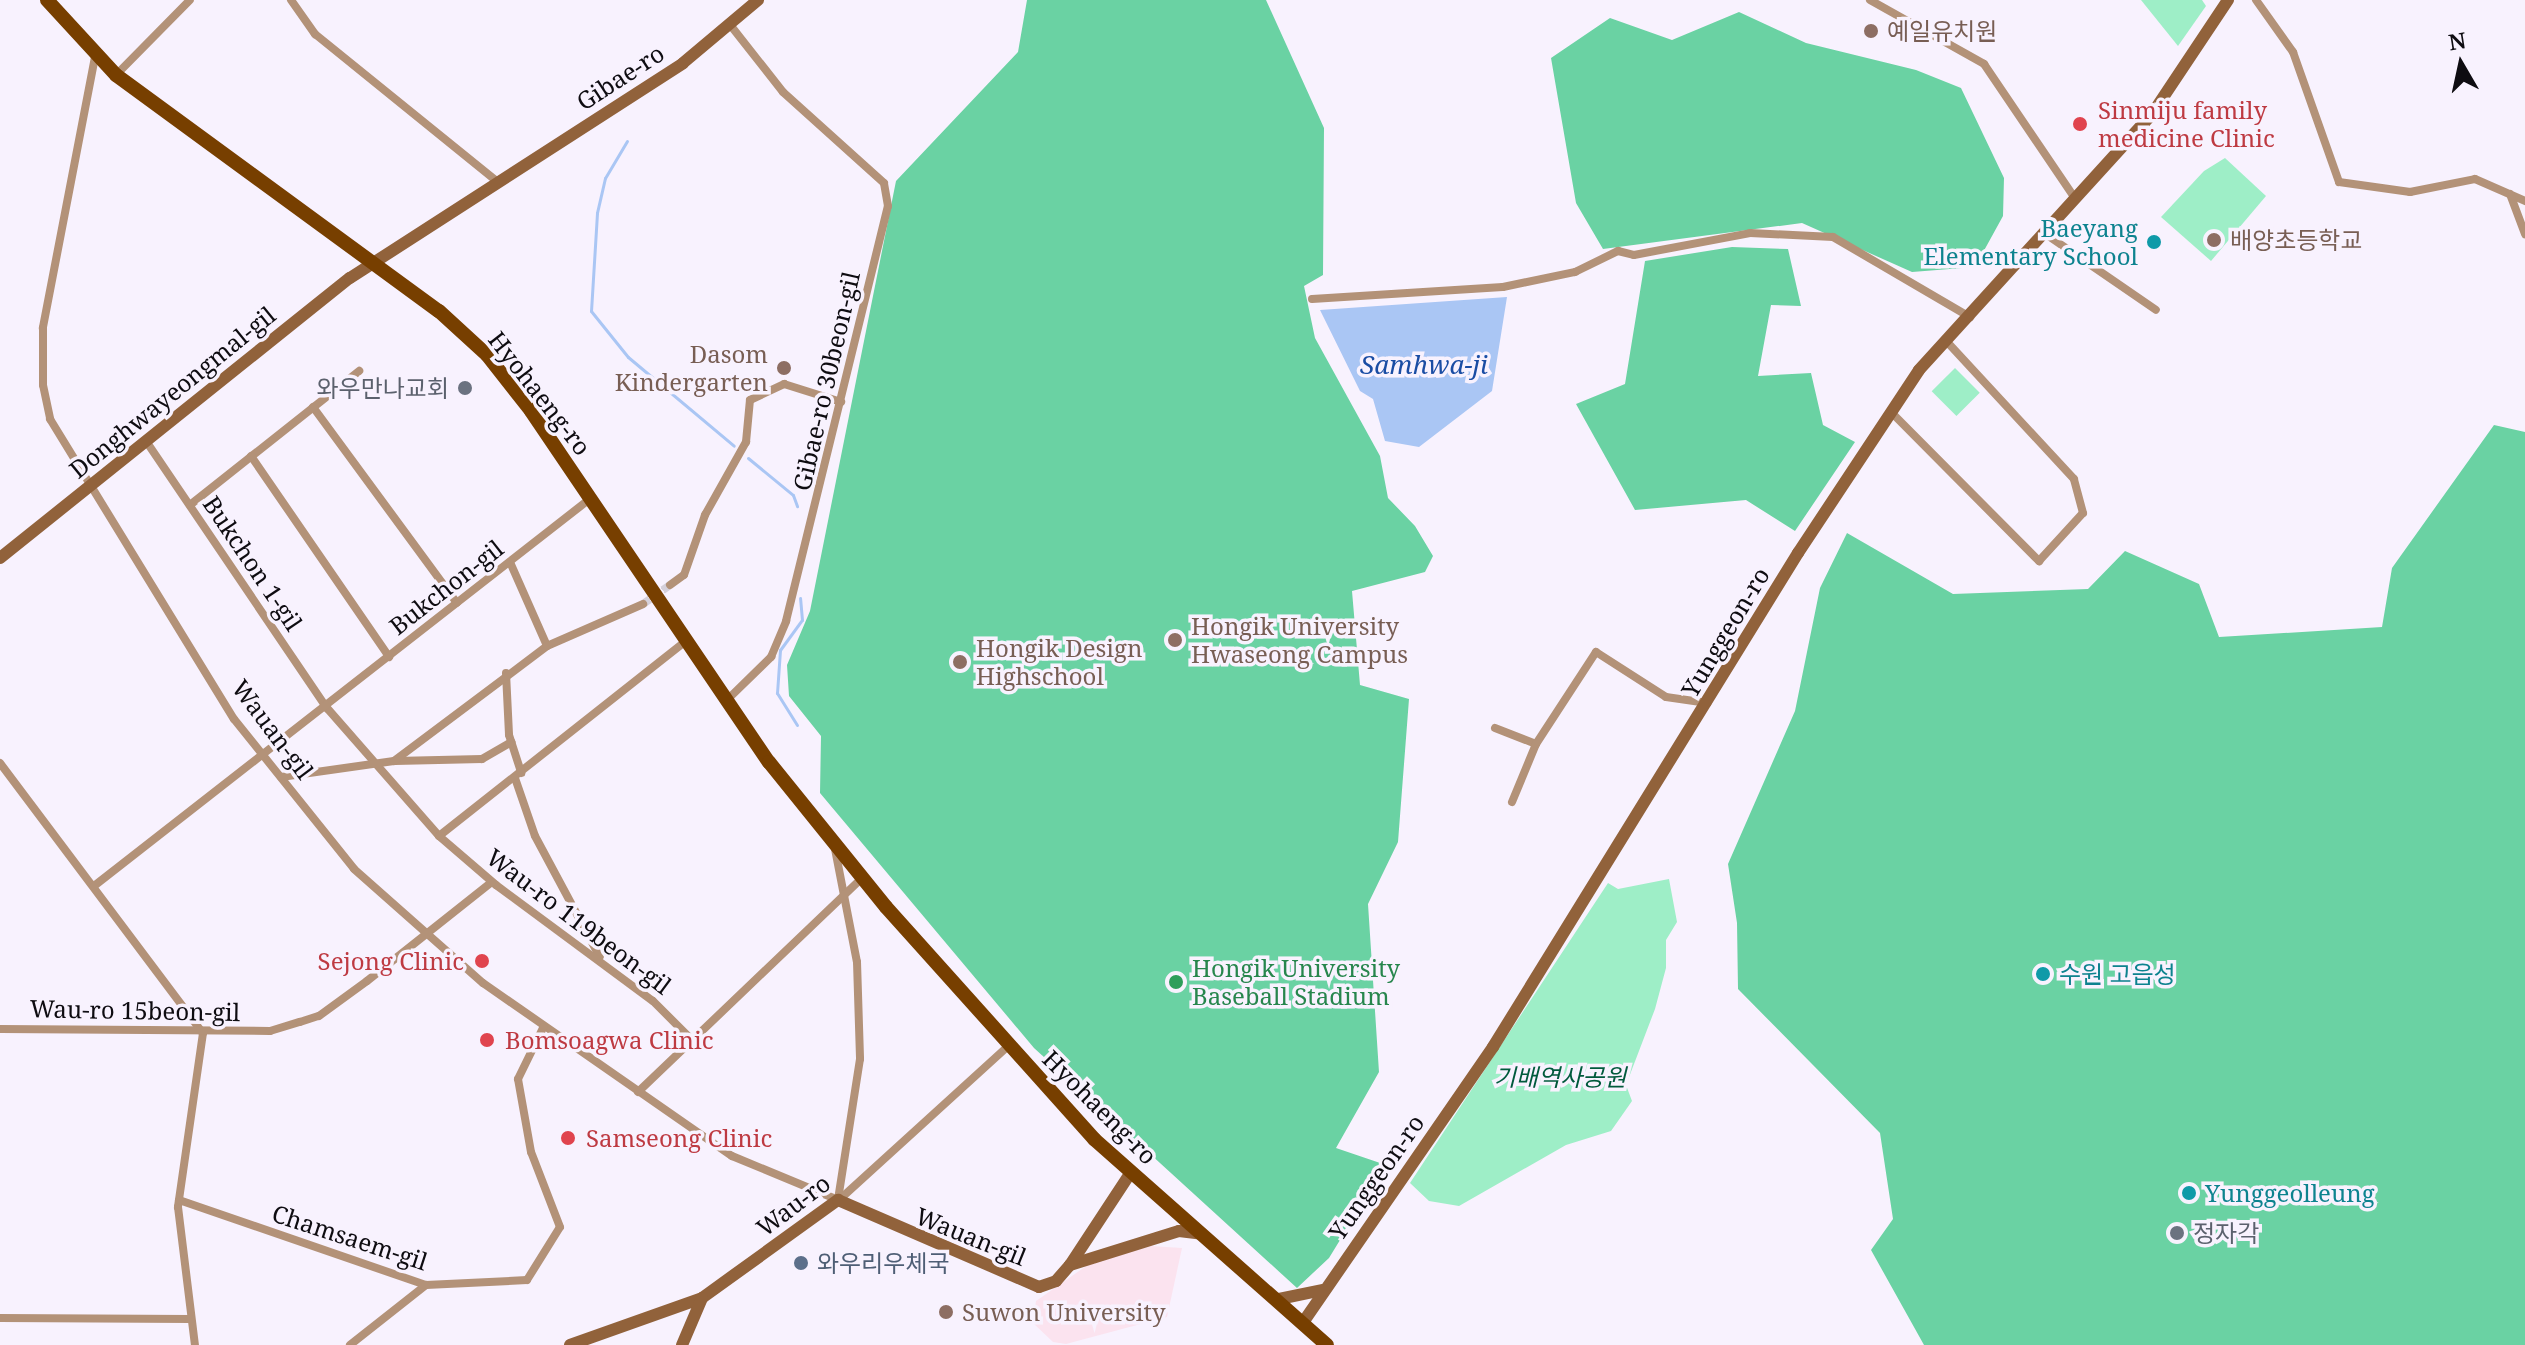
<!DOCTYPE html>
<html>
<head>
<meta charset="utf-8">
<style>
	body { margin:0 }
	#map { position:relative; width:2525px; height:1345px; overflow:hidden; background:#f8f2fe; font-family:"Noto Serif","Noto Sans KR",serif }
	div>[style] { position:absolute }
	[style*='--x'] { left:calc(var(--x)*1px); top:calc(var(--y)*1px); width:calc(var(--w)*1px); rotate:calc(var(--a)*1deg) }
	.industrial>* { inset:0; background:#fbe3ef }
	.green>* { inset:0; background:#9eeec7; transform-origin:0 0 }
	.forest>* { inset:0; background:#6ad2a3 }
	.water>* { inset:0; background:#aac6f4 }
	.stream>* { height:3px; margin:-1.5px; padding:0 1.5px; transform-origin:1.5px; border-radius:1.5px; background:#aac6f4 }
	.street-tunnel>* { height:8px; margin-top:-4px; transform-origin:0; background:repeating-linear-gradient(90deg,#d5d0da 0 8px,transparent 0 12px) }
	.street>* { height:8px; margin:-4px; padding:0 4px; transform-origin:4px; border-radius:4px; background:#b39278 }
	.secondary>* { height:12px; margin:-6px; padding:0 6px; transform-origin:6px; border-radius:6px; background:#91623b }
	.primary>* { height:14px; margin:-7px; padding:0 7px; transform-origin:7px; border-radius:7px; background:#773f00 }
	.dots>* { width:22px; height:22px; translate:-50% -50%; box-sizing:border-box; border:4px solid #f8f2fe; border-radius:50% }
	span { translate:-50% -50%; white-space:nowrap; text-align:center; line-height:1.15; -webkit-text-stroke:7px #f8f2fe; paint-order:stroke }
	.education-label { font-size:24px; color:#785e54 }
	.left { translate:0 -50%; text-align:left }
	.right { translate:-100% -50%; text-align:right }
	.street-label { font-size:24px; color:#0e0c11 }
	.health-label { font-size:24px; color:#be3a42 }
	.culture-label { font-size:24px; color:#0d838f }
	.worship-label { font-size:24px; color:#5b616d }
	.leisure-label { font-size:24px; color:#27864d }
	.park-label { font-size:24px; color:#005a3c; font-style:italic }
	.service-label { font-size:24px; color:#4e5e75 }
	.water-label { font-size:26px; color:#1a4da4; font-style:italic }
	.north { position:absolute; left:2421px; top:24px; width:80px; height:80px; -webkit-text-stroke:6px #f8f2fe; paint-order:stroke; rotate:351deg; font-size:22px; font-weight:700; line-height:32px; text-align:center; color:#0e0c11 }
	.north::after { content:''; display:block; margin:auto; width:28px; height:36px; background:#0e0c11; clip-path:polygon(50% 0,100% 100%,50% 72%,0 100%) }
</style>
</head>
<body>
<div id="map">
	<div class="industrial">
		<div style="clip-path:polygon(1151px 1246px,1182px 1248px,1167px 1317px,1066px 1344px,1053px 1342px,1033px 1323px,1036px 1301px,1092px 1262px)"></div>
	</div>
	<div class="green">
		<div style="clip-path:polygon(2141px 0,2202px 0,2206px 6px,2178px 46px)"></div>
		<div style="clip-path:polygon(2225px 158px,2266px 196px,2211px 261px,2161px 217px,2204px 171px)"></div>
		<div style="left:1955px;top:368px;width:35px;height:33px;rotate:45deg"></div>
		<div style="clip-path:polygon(1669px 879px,1677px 922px,1666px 940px,1666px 968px,1655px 1009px,1626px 1085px,1632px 1101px,1611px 1131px,1566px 1145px,1459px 1206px,1429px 1201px,1410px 1183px,1608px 883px,1618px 889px)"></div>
	</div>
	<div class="forest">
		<div style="clip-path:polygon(1027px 0,1266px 0,1324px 128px,1323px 275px,1304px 286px,1315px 338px,1380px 456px,1388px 498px,1415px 526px,1433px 556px,1425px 572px,1352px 591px,1360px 685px,1409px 699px,1398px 842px,1368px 904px,1379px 1072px,1336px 1148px,1386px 1165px,1329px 1258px,1297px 1288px,1034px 1048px,820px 793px,821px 736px,789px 696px,787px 665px,810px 611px,896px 181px,1018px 52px)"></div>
		<div style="clip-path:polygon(1739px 12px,1806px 43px,1916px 70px,1961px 88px,2004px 178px,2003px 216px,1975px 267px,1912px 272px,1802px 223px,1603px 249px,1576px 203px,1551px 58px,1610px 18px,1672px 40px)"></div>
		<div style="clip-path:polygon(1732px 247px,1788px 249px,1801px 306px,1771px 305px,1758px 376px,1811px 373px,1823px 425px,1855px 442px,1795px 531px,1746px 500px,1635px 510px,1576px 404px,1625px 384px,1645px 261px)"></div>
		<div style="clip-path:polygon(2494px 425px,2525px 432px,2525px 1345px,1924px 1345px,1871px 1250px,1893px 1219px,1880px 1133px,1738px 989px,1737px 923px,1728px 864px,1795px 711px,1820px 588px,1847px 533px,1953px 594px,2088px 589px,2125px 551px,2199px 584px,2219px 637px,2382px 627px,2392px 568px)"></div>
	</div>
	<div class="water">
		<div style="clip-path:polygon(1507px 297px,1492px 391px,1419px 447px,1385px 441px,1373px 399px,1360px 391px,1320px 310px)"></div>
	</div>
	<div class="stream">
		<div style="--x:627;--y:141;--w:43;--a:120.7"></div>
		<div style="--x:605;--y:178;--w:36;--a:103"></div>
		<div style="--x:597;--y:213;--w:98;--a:93.5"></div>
		<div style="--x:591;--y:311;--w:59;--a:51.2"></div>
		<div style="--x:628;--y:357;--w:138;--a:40"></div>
		<div style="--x:748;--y:458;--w:58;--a:39.4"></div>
		<div style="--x:793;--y:495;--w:12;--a:70"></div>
		<div style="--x:797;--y:725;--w:38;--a:-122"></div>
		<div style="--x:777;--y:693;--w:43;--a:-86"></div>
		<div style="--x:780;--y:650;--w:37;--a:-54"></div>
		<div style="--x:802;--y:620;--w:22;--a:-95"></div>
	</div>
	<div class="street-tunnel">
		<div style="--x:643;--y:604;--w:33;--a:-35"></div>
	</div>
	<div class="street">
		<div style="--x:291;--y:0;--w:42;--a:54.8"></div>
		<div style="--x:315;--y:34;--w:237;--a:39"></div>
		<div style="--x:1870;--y:0;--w:131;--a:29.3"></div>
		<div style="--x:1984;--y:64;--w:164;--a:55.9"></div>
		<div style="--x:2256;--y:0;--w:64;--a:54.6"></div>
		<div style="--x:2293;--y:52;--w:138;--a:70.5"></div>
		<div style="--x:2339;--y:182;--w:72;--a:8"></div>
		<div style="--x:2410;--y:192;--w:66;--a:-11.3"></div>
		<div style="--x:2475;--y:179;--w:55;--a:23.7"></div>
		<div style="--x:95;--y:57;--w:276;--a:100.9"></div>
		<div style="--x:43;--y:328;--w:57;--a:90"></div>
		<div style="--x:43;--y:385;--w:35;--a:78"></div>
		<div style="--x:50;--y:419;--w:352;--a:58.5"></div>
		<div style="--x:234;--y:719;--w:192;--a:51.3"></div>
		<div style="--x:354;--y:869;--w:172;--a:41.5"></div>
		<div style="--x:483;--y:983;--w:303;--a:34.8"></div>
		<div style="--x:732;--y:1156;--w:115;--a:22.5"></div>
		<div style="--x:116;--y:75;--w:105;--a:-45.4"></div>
		<div style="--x:2510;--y:194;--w:43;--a:69.4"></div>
		<div style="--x:2047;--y:235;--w:132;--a:34.5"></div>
		<div style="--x:1312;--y:299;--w:191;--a:-3.6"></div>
		<div style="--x:1503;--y:287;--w:74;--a:-11.8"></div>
		<div style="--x:1575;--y:272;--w:48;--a:-26"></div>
		<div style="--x:1618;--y:251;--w:16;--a:14"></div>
		<div style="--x:1634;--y:255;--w:118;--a:-10.7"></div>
		<div style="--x:1750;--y:233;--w:83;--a:2.8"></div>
		<div style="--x:1833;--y:237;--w:159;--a:30.3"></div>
		<div style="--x:313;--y:407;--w:243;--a:53.7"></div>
		<div style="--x:1892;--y:413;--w:209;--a:45.2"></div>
		<div style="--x:2039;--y:561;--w:65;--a:-47.5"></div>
		<div style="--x:2083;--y:513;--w:35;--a:-105"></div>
		<div style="--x:2074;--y:479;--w:187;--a:-132.8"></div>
		<div style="--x:146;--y:441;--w:323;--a:55.9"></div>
		<div style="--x:327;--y:708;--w:170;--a:48.8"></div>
		<div style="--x:439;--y:836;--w:316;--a:-38.3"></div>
		<div style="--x:251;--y:456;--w:244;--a:55.5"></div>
		<div style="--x:190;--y:505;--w:216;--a:-38.4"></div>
		<div style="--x:510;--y:562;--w:92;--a:66.2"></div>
		<div style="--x:670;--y:585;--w:17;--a:-36"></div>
		<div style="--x:684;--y:575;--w:64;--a:-70.7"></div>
		<div style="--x:705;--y:515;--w:84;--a:-60.7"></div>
		<div style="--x:746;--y:442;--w:42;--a:-84.6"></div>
		<div style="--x:750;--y:400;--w:38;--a:-25"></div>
		<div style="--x:784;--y:384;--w:60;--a:17.5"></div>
		<div style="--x:506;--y:673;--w:62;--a:87.2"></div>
		<div style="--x:509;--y:735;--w:40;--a:72"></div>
		<div style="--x:727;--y:700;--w:62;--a:-44.3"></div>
		<div style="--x:771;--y:657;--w:39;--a:-67"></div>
		<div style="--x:786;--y:621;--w:427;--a:-76.2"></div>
		<div style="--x:888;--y:206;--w:23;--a:-100"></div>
		<div style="--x:884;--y:183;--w:136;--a:-138"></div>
		<div style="--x:783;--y:92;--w:84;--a:-128.2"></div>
		<div style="--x:1495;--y:728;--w:44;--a:21.3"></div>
		<div style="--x:395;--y:761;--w:87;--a:-1.3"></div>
		<div style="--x:482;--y:759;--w:34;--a:-30"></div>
		<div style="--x:0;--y:763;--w:338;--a:53.1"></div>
		<div style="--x:203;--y:1033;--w:176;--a:98.2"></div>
		<div style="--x:178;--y:1207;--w:139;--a:83"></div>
		<div style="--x:281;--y:777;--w:114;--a:-8.1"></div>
		<div style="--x:394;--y:761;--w:191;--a:-36.9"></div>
		<div style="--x:547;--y:646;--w:105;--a:-23.6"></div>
		<div style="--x:515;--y:778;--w:61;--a:71"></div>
		<div style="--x:535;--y:836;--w:137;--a:61.8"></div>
		<div style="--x:1512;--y:802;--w:63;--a:-67.5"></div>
		<div style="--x:1536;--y:744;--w:110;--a:-56.9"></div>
		<div style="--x:1596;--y:652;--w:83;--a:32.7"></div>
		<div style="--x:1666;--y:697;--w:42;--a:8.1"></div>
		<div style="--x:439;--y:836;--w:75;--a:40.7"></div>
		<div style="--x:496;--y:885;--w:195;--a:36.5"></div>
		<div style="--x:653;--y:1001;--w:57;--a:45"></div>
		<div style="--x:835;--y:849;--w:115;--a:79"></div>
		<div style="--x:857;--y:962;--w:97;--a:88.2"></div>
		<div style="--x:860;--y:1059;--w:143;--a:98.9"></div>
		<div style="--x:94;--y:886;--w:631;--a:-37.98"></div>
		<div style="--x:0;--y:1029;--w:270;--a:0.4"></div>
		<div style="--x:270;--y:1031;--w:31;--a:-17"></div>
		<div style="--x:300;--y:1022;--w:20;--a:-18"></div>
		<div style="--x:319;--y:1016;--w:59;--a:-36.1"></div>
		<div style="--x:367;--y:981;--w:159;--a:-38.4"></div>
		<div style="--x:638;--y:1092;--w:310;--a:-43.7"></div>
		<div style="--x:179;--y:1200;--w:261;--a:19"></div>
		<div style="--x:426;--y:1285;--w:101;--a:-2.8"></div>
		<div style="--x:527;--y:1280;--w:62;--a:-58.1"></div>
		<div style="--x:560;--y:1227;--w:80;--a:-111.1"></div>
		<div style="--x:531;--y:1152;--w:74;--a:-100.1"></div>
		<div style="--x:518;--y:1079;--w:57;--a:-63.9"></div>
		<div style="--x:839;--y:1200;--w:229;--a:-42.3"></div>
		<div style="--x:0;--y:1318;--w:191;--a:0.3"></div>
		<div style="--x:350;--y:1345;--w:97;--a:-38.3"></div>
	</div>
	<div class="secondary">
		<div style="--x:0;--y:558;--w:448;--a:-38.7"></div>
		<div style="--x:350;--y:278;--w:396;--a:-32.8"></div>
		<div style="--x:683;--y:63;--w:98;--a:-40"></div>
		<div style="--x:1070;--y:1265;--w:114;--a:-17.3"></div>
		<div style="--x:1179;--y:1231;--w:23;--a:7"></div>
		<div style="--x:1279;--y:1299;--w:45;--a:-11.6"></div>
		<div style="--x:1304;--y:1321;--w:333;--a:-55.4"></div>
		<div style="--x:1493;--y:1047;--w:581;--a:-58.31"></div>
		<div style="--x:1798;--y:553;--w:219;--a:-56.5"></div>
		<div style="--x:1919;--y:370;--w:346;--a:-47.7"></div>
		<div style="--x:2152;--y:114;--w:137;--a:-56.3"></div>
		<div style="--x:570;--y:1345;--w:140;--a:-19.6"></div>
		<div style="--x:702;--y:1298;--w:168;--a:-35.8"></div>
		<div style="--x:838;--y:1200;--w:219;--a:23.4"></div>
		<div style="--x:1039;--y:1287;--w:18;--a:-19"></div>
		<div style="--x:1056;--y:1281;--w:21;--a:-49"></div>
		<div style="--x:1070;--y:1265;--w:111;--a:-56.7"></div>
		<div style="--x:682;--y:1345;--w:51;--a:-66.9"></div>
	</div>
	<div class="primary">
		<div style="--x:47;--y:0;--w:102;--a:47.4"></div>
		<div style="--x:116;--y:75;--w:400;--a:36.2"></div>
		<div style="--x:439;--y:311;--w:65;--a:42.5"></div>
		<div style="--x:487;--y:355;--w:71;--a:51.8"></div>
		<div style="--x:531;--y:411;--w:424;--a:55.9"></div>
		<div style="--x:769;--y:762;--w:186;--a:51.1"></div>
		<div style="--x:886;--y:907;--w:312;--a:48.1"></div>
		<div style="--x:1094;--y:1139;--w:311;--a:41.5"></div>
	</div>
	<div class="dots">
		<div style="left:1871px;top:31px;background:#8d6e63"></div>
		<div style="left:2080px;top:124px;background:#e0444e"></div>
		<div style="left:2214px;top:240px;background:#8d6e63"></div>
		<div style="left:2154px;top:242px;background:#0f9aa8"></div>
		<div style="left:784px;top:368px;background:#8d6e63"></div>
		<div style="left:465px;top:388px;background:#6b7280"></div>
		<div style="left:1175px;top:640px;background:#8d6e63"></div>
		<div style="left:960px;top:662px;background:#8d6e63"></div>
		<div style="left:482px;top:961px;background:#e0444e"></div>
		<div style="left:2043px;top:974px;background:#0f9aa8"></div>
		<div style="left:1176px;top:982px;background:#2e9e5b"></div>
		<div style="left:487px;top:1040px;background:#e0444e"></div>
		<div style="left:568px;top:1138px;background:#e0444e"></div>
		<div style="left:2189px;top:1193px;background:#0f9aa8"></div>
		<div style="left:2177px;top:1233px;background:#6b7280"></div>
		<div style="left:801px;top:1263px;background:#5c6f8a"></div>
		<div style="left:946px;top:1312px;background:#8d6e63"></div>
	</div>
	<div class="education-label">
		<span class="left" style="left:1887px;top:31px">예일유치원</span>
		<span class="left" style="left:2230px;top:240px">배양초등학교</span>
		<span class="right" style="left:768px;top:368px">Dasom<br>Kindergarten</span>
		<span class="left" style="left:1191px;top:640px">Hongik University<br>Hwaseong Campus</span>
		<span class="left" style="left:976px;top:662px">Hongik Design<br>Highschool</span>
		<span class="left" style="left:962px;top:1312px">Suwon University</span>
	</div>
	<div class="street-label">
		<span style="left:620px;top:77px;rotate:-33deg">Gibae-ro</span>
		<span style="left:826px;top:381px;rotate:-77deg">Gibae-ro 30beon-gil</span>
		<span style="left:172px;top:392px;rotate:-39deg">Donghwayeongmal-gil</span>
		<span style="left:540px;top:393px;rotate:52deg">Hyohaeng-ro</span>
		<span style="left:253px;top:563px;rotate:56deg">Bukchon 1-gil</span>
		<span style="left:446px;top:587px;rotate:-38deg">Bukchon-gil</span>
		<span style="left:1725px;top:632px;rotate:-59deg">Yunggeon-ro</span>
		<span style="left:273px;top:729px;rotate:53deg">Wauan-gil</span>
		<span style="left:579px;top:921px;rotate:37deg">Wau-ro 119beon-gil</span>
		<span style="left:135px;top:1010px;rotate:1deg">Wau-ro 15beon-gil</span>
		<span style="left:1100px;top:1107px;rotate:45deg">Hyohaeng-ro</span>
		<span style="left:1376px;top:1177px;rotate:-55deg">Yunggeon-ro</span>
		<span style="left:793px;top:1205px;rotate:-37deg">Wau-ro</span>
		<span style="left:971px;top:1236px;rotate:22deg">Wauan-gil</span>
		<span style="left:350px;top:1237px;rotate:18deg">Chamsaem-gil</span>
	</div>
	<div class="health-label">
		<span class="left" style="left:2098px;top:124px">Sinmiju family<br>medicine Clinic</span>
		<span class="right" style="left:464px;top:961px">Sejong Clinic</span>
		<span class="left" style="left:505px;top:1040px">Bomsoagwa Clinic</span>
		<span class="left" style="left:586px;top:1138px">Samseong Clinic</span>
	</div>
	<div class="culture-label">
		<span class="right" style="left:2138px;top:242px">Baeyang<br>Elementary School</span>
		<span class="left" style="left:2059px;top:974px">수원 고읍성</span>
		<span class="left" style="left:2205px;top:1193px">Yunggeolleung</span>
	</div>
	<div class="worship-label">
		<span class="right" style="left:449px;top:388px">와우만나교회</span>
		<span class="left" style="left:2193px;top:1233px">정자각</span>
	</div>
	<div class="leisure-label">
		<span class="left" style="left:1192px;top:982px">Hongik University<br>Baseball Stadium</span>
	</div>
	<div class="park-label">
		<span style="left:1560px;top:1077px">기배역사공원</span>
	</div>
	<div class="service-label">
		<span class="left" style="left:817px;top:1263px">와우리우체국</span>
	</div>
	<div class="water-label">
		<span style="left:1424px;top:365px">Samhwa-ji</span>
	</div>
	<div class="north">N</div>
</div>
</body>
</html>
